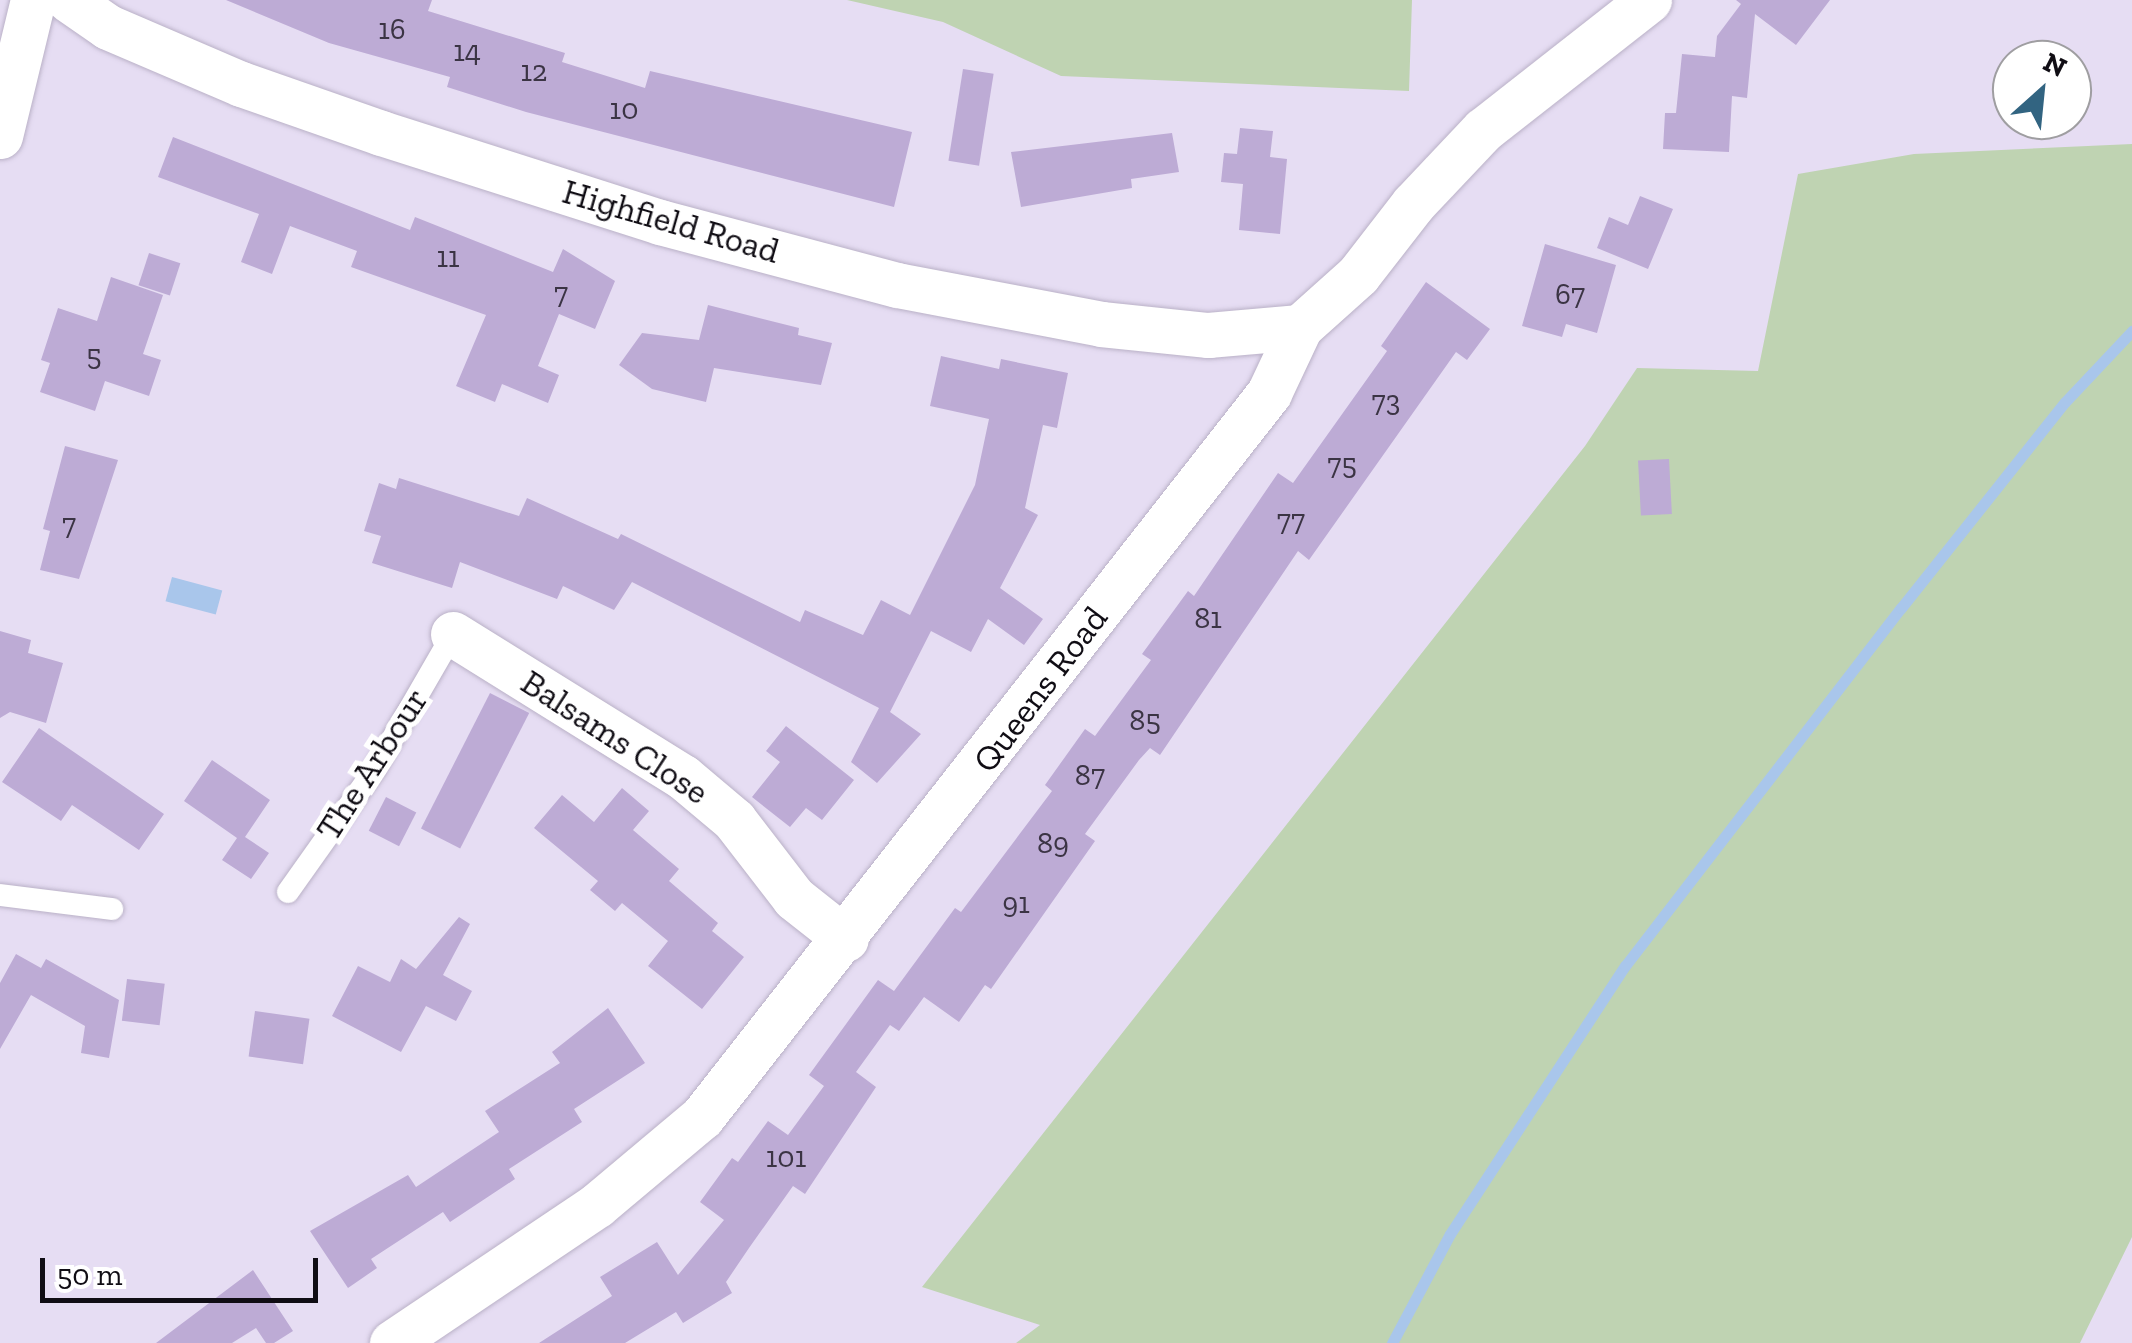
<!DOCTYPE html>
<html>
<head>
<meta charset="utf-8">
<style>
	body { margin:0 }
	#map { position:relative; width:2132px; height:1343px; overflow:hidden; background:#e6ddf3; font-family:"Zilla Slab",serif }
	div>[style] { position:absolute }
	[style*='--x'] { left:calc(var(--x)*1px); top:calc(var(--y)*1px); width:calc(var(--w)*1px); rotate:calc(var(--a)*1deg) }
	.green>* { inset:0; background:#bfd3b2 }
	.water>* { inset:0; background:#a9c6eb; transform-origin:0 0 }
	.stream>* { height:11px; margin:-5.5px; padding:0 5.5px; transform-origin:5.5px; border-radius:5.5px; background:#a9c6eb }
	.building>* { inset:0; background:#bdabd5; transform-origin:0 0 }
	.roads { filter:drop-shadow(0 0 2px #bab1c7) drop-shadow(0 0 2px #bab1c7) }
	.service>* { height:22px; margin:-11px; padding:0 11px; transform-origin:11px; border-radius:11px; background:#fff }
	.minor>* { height:45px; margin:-22.5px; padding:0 22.5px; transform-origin:22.5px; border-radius:22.5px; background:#fff }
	span { translate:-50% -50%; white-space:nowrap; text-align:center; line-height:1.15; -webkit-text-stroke:10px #fff; paint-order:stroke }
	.number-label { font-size:30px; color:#3b3444 }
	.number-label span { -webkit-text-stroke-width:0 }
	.street-label { font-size:35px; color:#100d14 }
	.north { position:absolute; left:1992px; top:40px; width:100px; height:100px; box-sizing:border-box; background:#fff; border:2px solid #9f9ea1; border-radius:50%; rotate:27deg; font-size:28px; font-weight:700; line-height:40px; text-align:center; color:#100d14 }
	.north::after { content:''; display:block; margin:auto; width:35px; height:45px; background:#326481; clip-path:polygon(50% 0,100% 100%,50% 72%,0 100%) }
	.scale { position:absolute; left:40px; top:1258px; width:278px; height:45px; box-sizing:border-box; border:5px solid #100d14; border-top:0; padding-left:12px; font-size:30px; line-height:35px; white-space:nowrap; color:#100d14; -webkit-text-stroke:8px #fff; paint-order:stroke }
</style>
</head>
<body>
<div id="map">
	<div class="green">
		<div style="clip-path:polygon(847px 0,1412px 0,1409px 91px,1061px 76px,943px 22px)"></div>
		<div style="clip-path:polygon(2132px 144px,2132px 1237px,2080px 1343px,1016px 1343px,1040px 1325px,922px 1287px,1585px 446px,1637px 368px,1758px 371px,1798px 174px,1914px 154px)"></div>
	</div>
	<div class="water">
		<div style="left:172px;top:577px;width:52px;height:25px;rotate:15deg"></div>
	</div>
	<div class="stream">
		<div style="--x:1392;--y:1343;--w:123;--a:-62"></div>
		<div style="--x:1450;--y:1234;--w:320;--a:-56.9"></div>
		<div style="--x:1625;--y:966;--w:452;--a:-52.4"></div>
		<div style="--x:1901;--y:608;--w:263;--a:-51.5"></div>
		<div style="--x:2065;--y:402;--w:98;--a:-46.7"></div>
	</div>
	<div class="building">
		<div style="clip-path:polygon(226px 0,432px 0,428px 11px,565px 53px,562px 62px,645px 88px,650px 71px,912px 132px,894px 207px,526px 112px,447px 87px,450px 77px,329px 43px)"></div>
		<div style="clip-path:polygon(1736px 0,1830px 0,1796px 45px,1755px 14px,1747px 98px,1732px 96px,1729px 152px,1663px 149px,1665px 113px,1676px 113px,1682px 54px,1715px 57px,1717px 36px,1741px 4px)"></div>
		<div style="left:963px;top:69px;width:31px;height:93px;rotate:9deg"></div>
		<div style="clip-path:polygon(1240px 128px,1273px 131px,1270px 157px,1287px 159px,1280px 234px,1239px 230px,1243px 184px,1221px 182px,1224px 153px,1237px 154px)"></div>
		<div style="clip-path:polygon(1172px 133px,1179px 172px,1131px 179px,1132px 188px,1021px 207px,1011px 152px)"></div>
		<div style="clip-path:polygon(173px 137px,410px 230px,415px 217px,553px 272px,563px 249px,615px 281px,595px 329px,559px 314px,538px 366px,559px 375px,548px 403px,502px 384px,495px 402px,456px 386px,486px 315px,351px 267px,357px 251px,290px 226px,272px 274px,241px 262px,259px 214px,158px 177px)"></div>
		<div style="clip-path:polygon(1640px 196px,1673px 209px,1648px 269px,1597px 248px,1609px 217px,1628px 225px)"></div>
		<div style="clip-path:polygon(1545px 244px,1616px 265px,1597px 333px,1566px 324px,1562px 337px,1522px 326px)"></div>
		<div style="left:149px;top:253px;width:33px;height:34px;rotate:18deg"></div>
		<div style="clip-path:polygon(111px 277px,163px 295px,143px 354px,161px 360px,149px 396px,105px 381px,95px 411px,40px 392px,50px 363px,41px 360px,58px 308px,97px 321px)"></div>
		<div style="clip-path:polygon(1426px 282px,1490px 329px,1467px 360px,1456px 352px,1309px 560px,1298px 551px,1160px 755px,1150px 748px,1139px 760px,1085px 834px,1095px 841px,991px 989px,985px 985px,959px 1022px,924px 997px,899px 1031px,890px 1025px,856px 1072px,876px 1087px,805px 1194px,793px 1186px,749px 1248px,726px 1282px,732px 1293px,683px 1323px,676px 1312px,625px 1343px,539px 1343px,612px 1296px,600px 1277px,657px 1242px,678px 1275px,724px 1220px,700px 1202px,732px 1158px,738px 1162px,768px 1121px,788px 1135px,824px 1086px,809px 1075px,878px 980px,894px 991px,955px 908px,961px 912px,1052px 791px,1045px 785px,1085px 729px,1095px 736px,1151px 660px,1142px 654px,1188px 591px,1194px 596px,1278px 473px,1293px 483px,1387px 351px,1381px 346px)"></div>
		<div style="clip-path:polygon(708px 305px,799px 328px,798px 335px,832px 343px,821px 385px,714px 368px,706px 402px,652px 389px,619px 365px,642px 333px,699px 340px)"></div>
		<div style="clip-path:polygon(941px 356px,999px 369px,1001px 359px,1068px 373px,1057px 428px,1043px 425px,1025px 508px,1038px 515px,1000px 588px,1043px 619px,1024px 645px,988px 619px,971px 652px,931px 631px,890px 712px,921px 734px,877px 783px,851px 762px,879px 708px,632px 582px,614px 610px,563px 586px,557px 599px,460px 562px,452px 588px,372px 563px,381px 536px,364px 531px,379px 483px,396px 489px,399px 478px,519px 516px,527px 498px,618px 539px,621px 534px,800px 622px,805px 610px,863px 635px,881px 600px,910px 615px,975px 485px,989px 419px,930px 406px)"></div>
		<div style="clip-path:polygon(65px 446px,118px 460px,79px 579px,40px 570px,50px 531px,43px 529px)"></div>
		<div style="left:1669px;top:459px;width:55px;height:31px;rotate:87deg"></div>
		<div style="clip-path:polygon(0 631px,31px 640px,28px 653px,63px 663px,46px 723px,10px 712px,0 718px)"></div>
		<div style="left:490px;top:693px;width:44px;height:152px;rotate:27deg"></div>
		<div style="clip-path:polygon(786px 726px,854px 780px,822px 820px,806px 808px,790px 827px,752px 797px,780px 762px,766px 751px)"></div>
		<div style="clip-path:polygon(39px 728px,164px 814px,139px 850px,72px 805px,61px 821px,2px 782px)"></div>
		<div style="clip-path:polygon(212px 760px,270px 800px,245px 837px,269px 853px,251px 879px,222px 860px,237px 838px,184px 801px)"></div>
		<div style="clip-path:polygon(622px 788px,649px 811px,633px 830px,679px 869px,669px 881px,718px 923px,712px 931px,744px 957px,702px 1009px,648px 966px,668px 941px,622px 903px,615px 911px,590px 890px,598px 881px,534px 828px,562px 795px,594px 822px)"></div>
		<div style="left:386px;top:797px;width:34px;height:38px;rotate:27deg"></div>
		<div style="clip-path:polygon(459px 917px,470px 924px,443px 975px,472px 991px,456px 1021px,426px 1006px,401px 1052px,332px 1016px,358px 966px,390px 982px,401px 959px,416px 969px)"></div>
		<div style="clip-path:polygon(16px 954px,41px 968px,46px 959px,119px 1000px,109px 1058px,81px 1053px,85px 1026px,31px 995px,0 1049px,0 983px)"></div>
		<div style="left:127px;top:979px;width:38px;height:42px;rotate:7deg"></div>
		<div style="clip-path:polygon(608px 1008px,645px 1063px,574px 1109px,582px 1122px,509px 1169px,515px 1179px,450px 1222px,443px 1212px,371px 1259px,377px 1268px,348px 1288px,310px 1231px,408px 1175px,416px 1187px,499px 1132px,485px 1111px,560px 1063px,552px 1052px)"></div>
		<div style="left:255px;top:1011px;width:55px;height:46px;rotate:8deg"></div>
		<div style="clip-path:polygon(253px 1270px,293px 1331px,274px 1343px,266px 1343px,256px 1328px,232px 1343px,156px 1343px)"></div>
	</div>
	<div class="roads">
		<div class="service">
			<div style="--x:288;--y:892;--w:151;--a:-54.7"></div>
			<div style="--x:375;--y:769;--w:156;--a:-60"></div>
			<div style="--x:0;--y:895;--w:113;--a:7.1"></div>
		</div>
		<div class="minor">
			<div style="--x:69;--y:0;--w:47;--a:34.7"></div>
			<div style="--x:108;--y:27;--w:145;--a:23.2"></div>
			<div style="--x:241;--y:84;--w:148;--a:19.3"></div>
			<div style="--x:381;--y:133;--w:293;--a:17.7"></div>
			<div style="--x:660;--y:222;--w:245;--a:14.9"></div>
			<div style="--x:897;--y:285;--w:208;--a:10.8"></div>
			<div style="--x:1101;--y:324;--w:108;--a:5.9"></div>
			<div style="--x:1208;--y:335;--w:92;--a:-5"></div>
			<div style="--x:0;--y:136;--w:140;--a:-76.4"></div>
			<div style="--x:453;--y:634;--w:271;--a:31.9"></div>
			<div style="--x:683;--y:777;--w:67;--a:40.1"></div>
			<div style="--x:734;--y:820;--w:98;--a:52.4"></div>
			<div style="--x:794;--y:898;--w:66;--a:38.3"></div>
			<div style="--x:392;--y:1343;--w:247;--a:-33.9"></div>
			<div style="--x:597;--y:1205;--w:137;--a:-40"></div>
			<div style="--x:702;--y:1117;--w:920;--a:-51.93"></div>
			<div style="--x:1269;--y:393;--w:73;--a:-64.8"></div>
			<div style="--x:1300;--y:327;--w:78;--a:-41.9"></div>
			<div style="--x:1358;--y:275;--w:90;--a:-52.2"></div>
			<div style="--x:1413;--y:204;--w:102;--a:-46.6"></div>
			<div style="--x:1483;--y:130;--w:211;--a:-38.1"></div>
		</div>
	</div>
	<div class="number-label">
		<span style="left:392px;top:29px">16</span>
		<span style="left:467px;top:51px">14</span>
		<span style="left:534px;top:71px">12</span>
		<span style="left:624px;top:109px">10</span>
		<span style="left:448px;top:257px">11</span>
		<span style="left:561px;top:293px">7</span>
		<span style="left:1570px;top:294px">67</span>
		<span style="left:94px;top:355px">5</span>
		<span style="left:1386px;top:401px">73</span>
		<span style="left:1342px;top:464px">75</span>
		<span style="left:1291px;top:520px">77</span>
		<span style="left:69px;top:524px">7</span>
		<span style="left:1208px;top:618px">81</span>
		<span style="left:1145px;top:720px">85</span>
		<span style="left:1090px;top:775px">87</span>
		<span style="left:1053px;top:843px">89</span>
		<span style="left:1016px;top:903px">91</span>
		<span style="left:786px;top:1157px">101</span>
	</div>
	<div class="street-label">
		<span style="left:671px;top:221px;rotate:16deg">Highfield Road</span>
		<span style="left:1040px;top:689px;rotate:-53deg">Queens Road</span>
		<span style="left:615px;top:737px;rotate:33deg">Balsams Close</span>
		<span style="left:372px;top:764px;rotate:-57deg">The Arbour</span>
	</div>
	<div class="north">N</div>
	<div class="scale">50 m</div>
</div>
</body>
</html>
